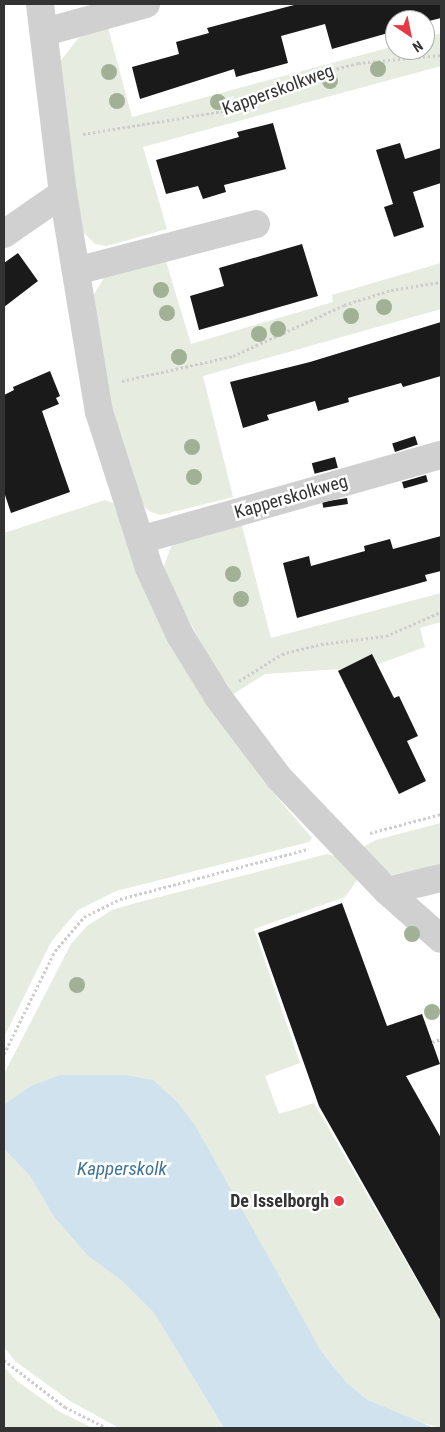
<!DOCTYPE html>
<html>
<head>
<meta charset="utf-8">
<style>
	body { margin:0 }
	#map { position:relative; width:445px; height:1432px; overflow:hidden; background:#fff; font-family:"Roboto Condensed",sans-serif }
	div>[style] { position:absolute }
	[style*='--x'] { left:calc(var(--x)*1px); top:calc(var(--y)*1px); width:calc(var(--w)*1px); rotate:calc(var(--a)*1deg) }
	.green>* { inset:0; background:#e6ecdf }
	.water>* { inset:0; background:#cfe2ee }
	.building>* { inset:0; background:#1a1a1a; transform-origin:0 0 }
	.path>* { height:3px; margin-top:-1.5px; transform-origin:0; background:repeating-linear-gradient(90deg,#cdcdcd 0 2.5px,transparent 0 5px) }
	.minor>* { height:28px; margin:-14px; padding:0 14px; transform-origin:14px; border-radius:14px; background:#d0d0d0 }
	.trees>* { width:16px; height:16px; margin:-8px; border-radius:50%; background:#a2b095 }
	.dots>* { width:14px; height:14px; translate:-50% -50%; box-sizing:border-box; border:2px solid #fff; border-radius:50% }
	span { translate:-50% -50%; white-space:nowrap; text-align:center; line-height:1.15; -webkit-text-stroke:5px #fff; paint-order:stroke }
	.street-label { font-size:18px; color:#333 }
	.poi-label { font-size:18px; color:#333; font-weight:700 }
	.right { translate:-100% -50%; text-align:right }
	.water-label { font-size:19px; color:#3f7597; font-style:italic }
	.frame { position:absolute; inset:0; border:5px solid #333; pointer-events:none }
	.north { position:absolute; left:385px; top:10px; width:50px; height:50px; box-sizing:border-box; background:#fff; border:1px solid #adadad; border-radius:50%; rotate:146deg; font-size:14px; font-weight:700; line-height:20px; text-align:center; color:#333 }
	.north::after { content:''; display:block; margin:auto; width:18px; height:22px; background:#e63946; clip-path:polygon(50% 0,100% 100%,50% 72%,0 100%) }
</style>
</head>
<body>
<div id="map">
	<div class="green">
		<div style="clip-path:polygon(107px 24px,132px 117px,395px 46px,395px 50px,425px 50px,425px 38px,441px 33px,441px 66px,143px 147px,167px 229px,107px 246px,95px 244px,80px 229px,59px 63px,83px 32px)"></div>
		<div style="clip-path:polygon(165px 258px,191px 344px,333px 302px,332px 295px,441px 263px,441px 309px,203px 376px,233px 497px,161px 515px,151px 512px,141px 504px,108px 401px,91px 299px,104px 278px,112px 273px)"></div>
		<div style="clip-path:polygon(105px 500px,113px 503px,131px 550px,216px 713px,264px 782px,312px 838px,309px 842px,116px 891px,78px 910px,51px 942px,4px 1037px,4px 533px)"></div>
		<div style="clip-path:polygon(241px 522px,271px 638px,441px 593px,441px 622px,420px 628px,425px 647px,370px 667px,265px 674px,230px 696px,162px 571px,172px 544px)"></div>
		<div style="clip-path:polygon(441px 823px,441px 865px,393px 875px,383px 873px,363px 847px,376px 840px)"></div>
		<div style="clip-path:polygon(327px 854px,334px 856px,358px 879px,345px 897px,254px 929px,300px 1063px,265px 1076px,279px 1114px,314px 1103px,441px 1322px,441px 1428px,411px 1420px,368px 1400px,347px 1383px,321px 1351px,273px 1268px,83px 1077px,60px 1075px,4px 1107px,4px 1074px,71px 944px,87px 926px,112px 910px,136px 903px)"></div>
		<div style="clip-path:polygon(4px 1149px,30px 1176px,54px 1217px,88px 1256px,121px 1280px,154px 1313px,224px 1428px,119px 1428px,70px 1401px,15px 1361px,4px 1347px)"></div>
		<div style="clip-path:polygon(4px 1367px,17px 1381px,60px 1412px,93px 1428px,4px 1428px)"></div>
	</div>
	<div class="water">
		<div style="clip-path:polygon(60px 1075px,125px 1075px,153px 1080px,178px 1103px,196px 1127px,321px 1351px,347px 1383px,368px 1400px,434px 1428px,224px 1428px,154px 1313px,121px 1280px,88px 1256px,54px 1217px,30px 1176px,4px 1149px,5px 1104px,31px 1086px)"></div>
	</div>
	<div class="building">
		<div style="clip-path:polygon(298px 4px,441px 4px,441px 18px,425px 22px,395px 20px,395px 31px,332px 49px,325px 24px,281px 36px,288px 63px,236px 77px,234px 69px,140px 99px,132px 67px,179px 54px,176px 42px,209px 33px,207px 28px)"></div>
		<div style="clip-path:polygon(273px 123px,286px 169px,224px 185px,226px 192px,203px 199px,198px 186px,166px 194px,156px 160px,239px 137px,237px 132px)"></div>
		<div style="clip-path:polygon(400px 143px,405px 159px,441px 148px,441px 183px,413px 192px,424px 227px,394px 237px,384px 207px,393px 204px,376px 150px)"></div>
		<div style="clip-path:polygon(302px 244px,318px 296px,199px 330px,190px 296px,224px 286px,219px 268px)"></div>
		<div style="clip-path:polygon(18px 253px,38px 281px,4px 307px,4px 263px)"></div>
		<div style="clip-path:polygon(441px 322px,441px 376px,403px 387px,401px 383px,348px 398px,349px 402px,318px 411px,315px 401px,267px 415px,269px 420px,243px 428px,230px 382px,310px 362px)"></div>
		<div style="clip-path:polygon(50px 371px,60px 396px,56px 398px,59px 404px,42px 411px,70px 492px,11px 513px,4px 492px,4px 395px,14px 390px,13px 387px)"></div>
		<div style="left:415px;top:436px;width:9px;height:24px;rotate:72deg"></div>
		<div style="left:335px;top:457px;width:11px;height:24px;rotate:75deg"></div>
		<div style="left:426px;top:475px;width:7px;height:25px;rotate:74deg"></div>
		<div style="left:347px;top:498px;width:6px;height:25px;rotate:81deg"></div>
		<div style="clip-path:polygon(441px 536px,441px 571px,425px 575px,427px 581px,297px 618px,283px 563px,309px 556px,311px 566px,365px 551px,364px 546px,390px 539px,393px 549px)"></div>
		<div style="clip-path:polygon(372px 654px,394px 698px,399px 696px,418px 736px,407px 741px,426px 781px,399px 794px,338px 671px)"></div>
		<div style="clip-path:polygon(342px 903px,387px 1026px,422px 1014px,440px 1064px,406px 1076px,441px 1138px,441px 1321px,319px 1106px,258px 933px)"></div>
	</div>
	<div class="path">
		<div style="--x:83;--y:134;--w:154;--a:-9.3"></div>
		<div style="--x:235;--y:109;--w:70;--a:-25.5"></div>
		<div style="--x:298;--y:79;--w:62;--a:-14.9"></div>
		<div style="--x:358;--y:63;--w:83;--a:-5.5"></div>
		<div style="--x:122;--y:381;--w:114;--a:-12.7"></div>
		<div style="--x:233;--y:356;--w:122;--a:-24.7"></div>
		<div style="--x:344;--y:305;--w:49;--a:-17.7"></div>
		<div style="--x:391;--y:290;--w:51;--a:-9.1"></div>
		<div style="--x:239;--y:681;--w:51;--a:-32.1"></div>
		<div style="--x:282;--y:654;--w:40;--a:-14.4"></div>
		<div style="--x:321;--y:644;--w:65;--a:-7"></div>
		<div style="--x:386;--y:636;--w:60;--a:-23.6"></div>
		<div style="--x:370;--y:833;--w:73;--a:-15"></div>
		<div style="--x:432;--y:1042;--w:9;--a:-18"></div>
		<div style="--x:4;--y:1054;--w:115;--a:-63.7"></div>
		<div style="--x:55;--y:951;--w:45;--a:-49.5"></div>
		<div style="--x:84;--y:917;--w:40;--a:-26.6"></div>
		<div style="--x:120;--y:899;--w:195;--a:-14.9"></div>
		<div style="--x:4;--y:1360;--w:77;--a:37.6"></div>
		<div style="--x:65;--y:1407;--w:47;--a:26.6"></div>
	</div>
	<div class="minor">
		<div style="--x:40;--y:4;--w:190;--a:83.1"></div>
		<div style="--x:63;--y:193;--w:222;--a:80.7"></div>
		<div style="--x:99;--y:412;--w:164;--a:72.2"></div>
		<div style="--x:149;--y:568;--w:74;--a:65.2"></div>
		<div style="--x:180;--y:635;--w:73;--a:58.5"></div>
		<div style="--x:218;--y:697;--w:101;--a:53"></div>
		<div style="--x:279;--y:778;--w:156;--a:46.3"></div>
		<div style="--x:387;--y:891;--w:72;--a:41.6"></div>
		<div style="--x:45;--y:32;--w:105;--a:-15.5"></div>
		<div style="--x:4;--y:234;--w:72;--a:-34.8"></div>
		<div style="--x:76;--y:271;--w:186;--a:-14.6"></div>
		<div style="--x:140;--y:540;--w:313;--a:-15.8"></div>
		<div style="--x:387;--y:891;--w:56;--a:-13.5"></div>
	</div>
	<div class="trees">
		<div style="left:378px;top:69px"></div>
		<div style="left:109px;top:72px"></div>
		<div style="left:330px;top:81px"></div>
		<div style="left:117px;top:101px"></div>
		<div style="left:218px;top:102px"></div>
		<div style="left:161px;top:290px"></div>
		<div style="left:384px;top:307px"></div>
		<div style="left:167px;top:313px"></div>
		<div style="left:351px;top:316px"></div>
		<div style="left:278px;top:329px"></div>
		<div style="left:259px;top:334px"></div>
		<div style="left:179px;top:357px"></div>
		<div style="left:192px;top:447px"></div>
		<div style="left:194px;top:477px"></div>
		<div style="left:233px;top:574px"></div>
		<div style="left:241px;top:599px"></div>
		<div style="left:412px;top:934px"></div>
		<div style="left:77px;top:985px"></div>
		<div style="left:432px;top:1012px"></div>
	</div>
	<div class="dots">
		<div style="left:339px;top:1201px;background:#e63946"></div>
	</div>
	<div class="street-label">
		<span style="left:278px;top:90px;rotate:-20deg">Kapperskolkweg</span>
		<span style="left:291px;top:497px;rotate:-16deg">Kapperskolkweg</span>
	</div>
	<div class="poi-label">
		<span class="right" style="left:329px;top:1201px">De Isselborgh</span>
	</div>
	<div class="water-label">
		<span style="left:122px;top:1169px">Kapperskolk</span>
	</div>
	<div class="frame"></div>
	<div class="north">N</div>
</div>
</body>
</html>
